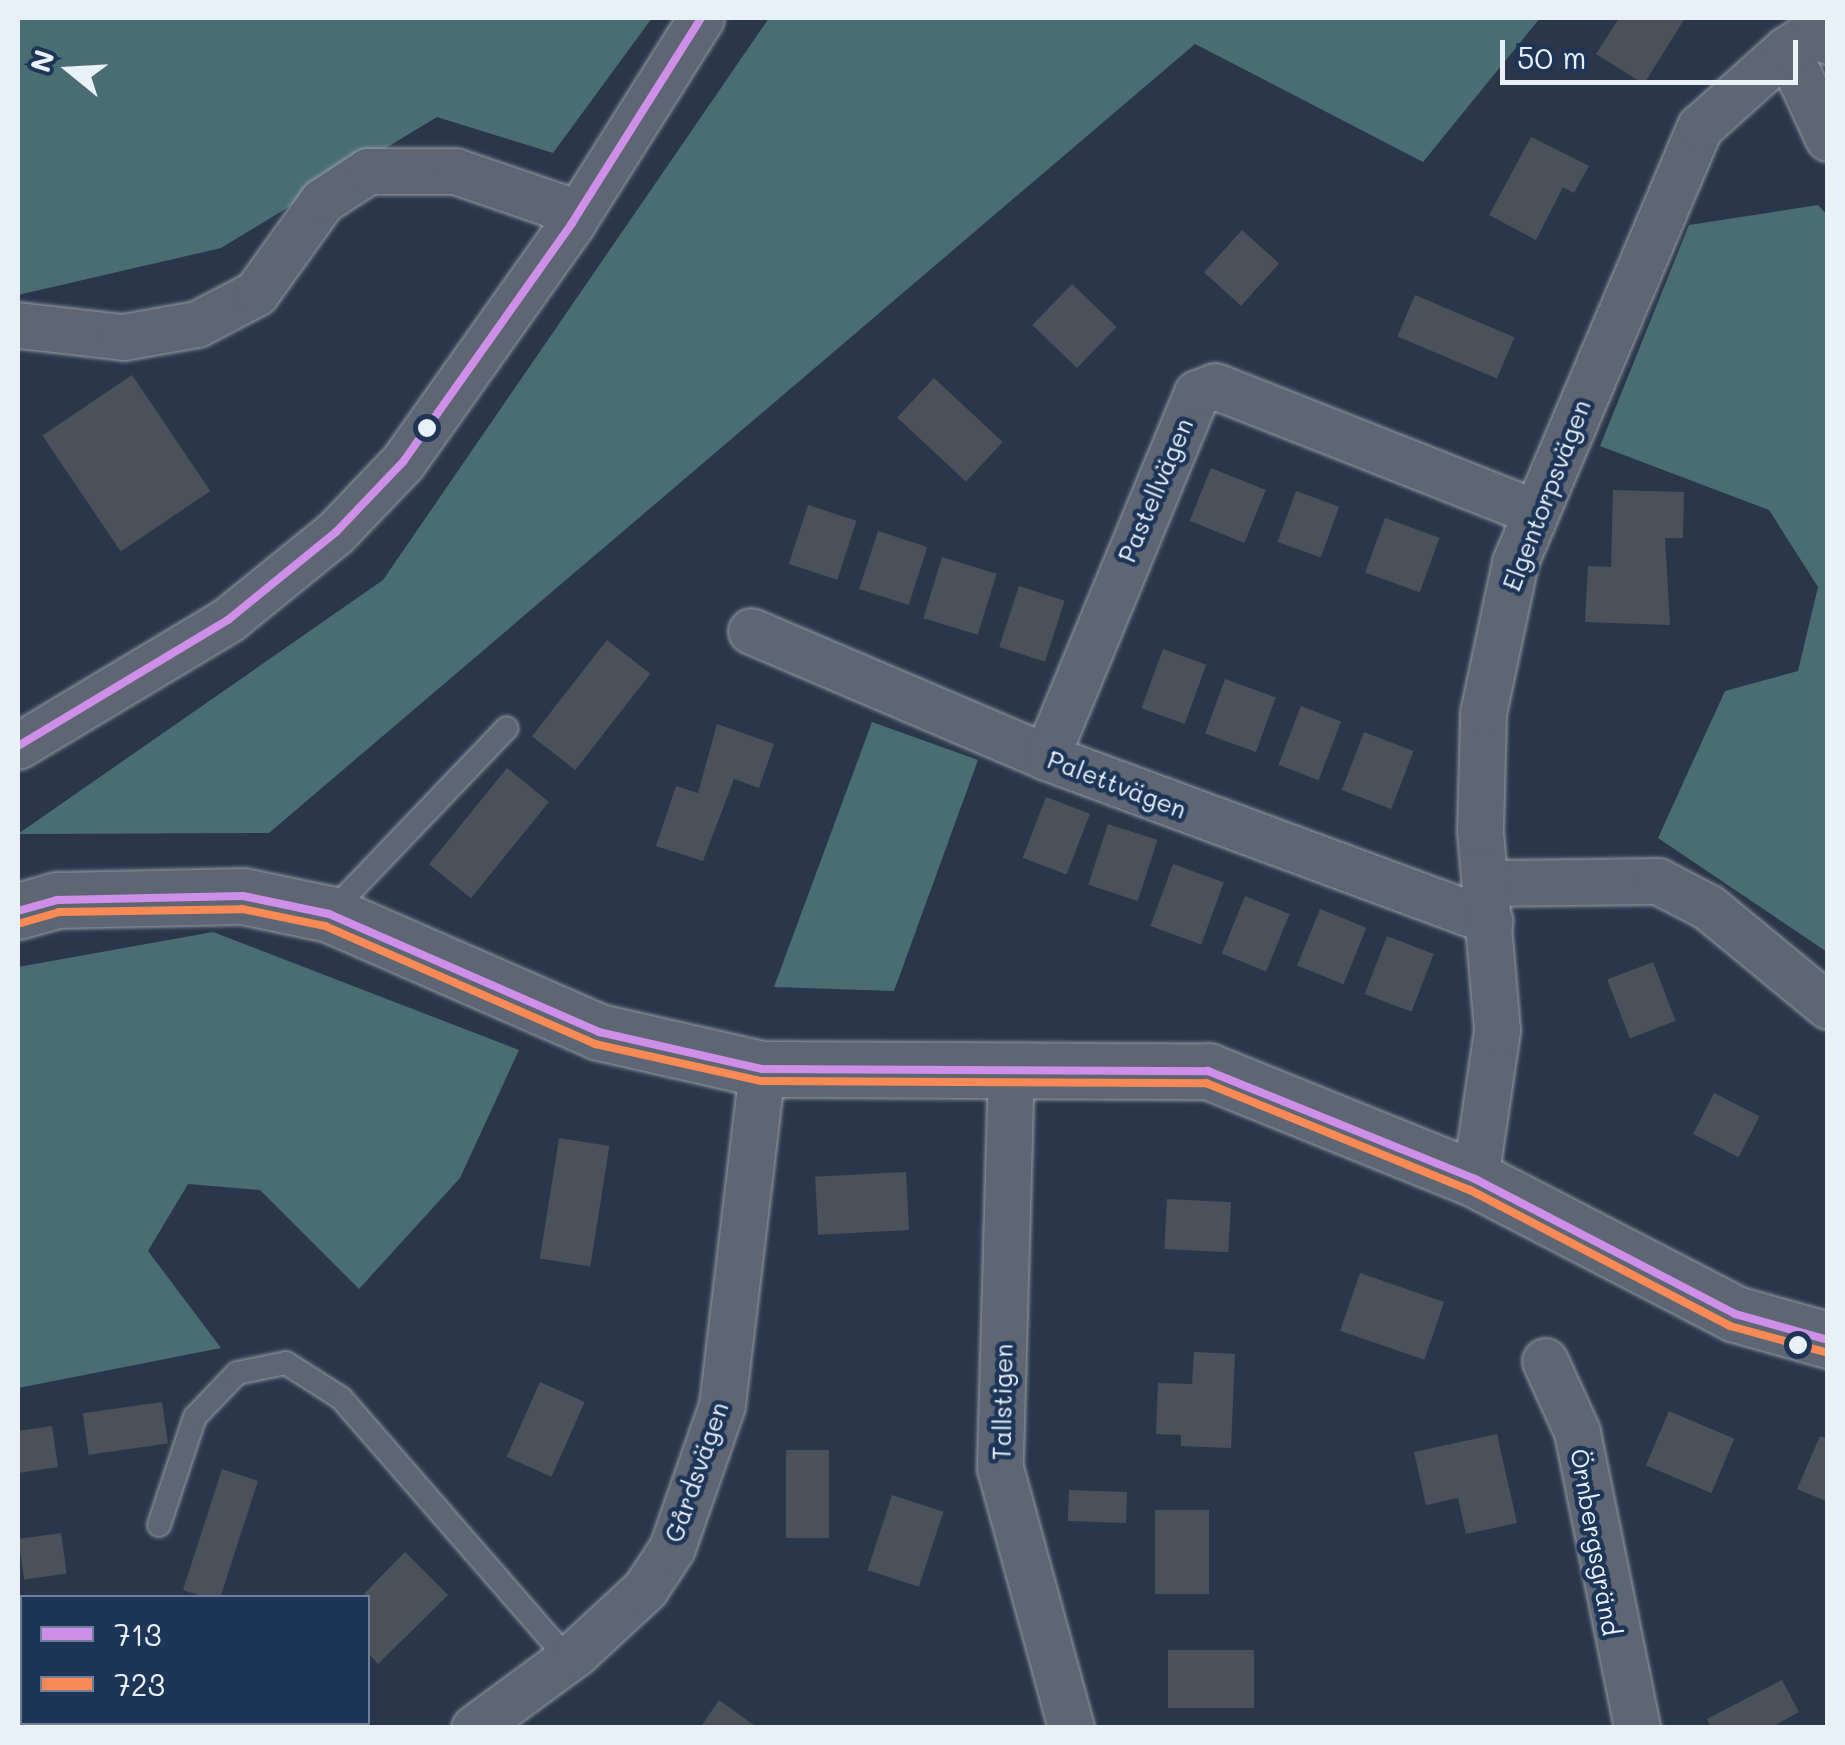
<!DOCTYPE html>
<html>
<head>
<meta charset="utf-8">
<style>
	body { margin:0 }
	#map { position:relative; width:1845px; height:1745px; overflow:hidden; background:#2a374a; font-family:Mali,sans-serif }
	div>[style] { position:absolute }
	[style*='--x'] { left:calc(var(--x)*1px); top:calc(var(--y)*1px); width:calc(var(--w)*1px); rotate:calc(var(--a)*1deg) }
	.green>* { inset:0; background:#496d73 }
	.building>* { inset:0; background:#4b515b; transform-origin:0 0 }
	.roads { filter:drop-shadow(0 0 2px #959da7) drop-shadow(0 0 2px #959da7) }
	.service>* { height:22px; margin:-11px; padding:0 11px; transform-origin:11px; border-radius:11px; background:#5d6672 }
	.minor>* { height:45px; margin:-22.5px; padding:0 22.5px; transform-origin:22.5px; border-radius:22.5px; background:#5d6672 }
	.tertiary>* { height:55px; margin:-27.5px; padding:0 27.5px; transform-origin:27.5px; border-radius:27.5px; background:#5d6672 }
	.bus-1>* { height:8px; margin:-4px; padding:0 4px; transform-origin:4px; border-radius:4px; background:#ce8fe9 }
	.bus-2>* { height:8px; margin:-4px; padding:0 4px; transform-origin:4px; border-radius:4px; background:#f98a56 }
	.dots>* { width:28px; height:28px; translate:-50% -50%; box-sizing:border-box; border:5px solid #1d3557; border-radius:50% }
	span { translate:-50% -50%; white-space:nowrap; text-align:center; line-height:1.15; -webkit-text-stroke:9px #1d3557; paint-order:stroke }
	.street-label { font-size:25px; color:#e8f1f8 }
	.frame { position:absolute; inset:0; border:20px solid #e8f1f8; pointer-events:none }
	.legend { position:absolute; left:20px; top:1595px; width:350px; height:130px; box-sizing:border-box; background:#1d3557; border:2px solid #6e8097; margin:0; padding:12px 18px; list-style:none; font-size:30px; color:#e8f1f8 }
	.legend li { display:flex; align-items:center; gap:20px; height:50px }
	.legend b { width:50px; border:2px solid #6e8097 }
	.north { position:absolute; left:20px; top:20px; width:100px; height:100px; -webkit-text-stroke:8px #1d3557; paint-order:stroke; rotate:288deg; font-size:28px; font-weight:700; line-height:40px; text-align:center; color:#e8f1f8 }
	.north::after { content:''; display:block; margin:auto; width:35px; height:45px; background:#e8f1f8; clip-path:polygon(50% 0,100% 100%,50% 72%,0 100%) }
	.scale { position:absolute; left:1500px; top:40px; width:298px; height:45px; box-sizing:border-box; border:5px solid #e8f1f8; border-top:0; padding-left:12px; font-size:30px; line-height:35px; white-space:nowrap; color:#e8f1f8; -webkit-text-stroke:8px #1d3557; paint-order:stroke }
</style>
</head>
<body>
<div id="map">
	<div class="green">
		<div style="clip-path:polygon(18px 18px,652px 18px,553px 153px,437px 117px,221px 248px,18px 295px)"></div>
		<div style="clip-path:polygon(769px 18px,1540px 18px,1423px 162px,1195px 44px,269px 833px,18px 834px,383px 580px)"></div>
		<div style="clip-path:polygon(1818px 205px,1828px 216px,1827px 952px,1658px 838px,1725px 691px,1798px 671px,1818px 587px,1769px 510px,1600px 446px,1689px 225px)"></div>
		<div style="clip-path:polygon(872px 722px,978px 760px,894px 991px,774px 987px)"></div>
		<div style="clip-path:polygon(213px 932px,519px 1050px,460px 1178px,359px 1289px,260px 1190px,188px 1184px,148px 1251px,221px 1348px,18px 1388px,18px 967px)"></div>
	</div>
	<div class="building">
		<div style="clip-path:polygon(1619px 18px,1685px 18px,1644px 84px,1596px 54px)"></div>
		<div style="clip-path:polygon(1531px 137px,1589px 166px,1574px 193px,1563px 187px,1536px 240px,1489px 215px)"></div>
		<div style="left:1242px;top:230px;width:50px;height:57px;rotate:42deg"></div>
		<div style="left:1072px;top:284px;width:62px;height:57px;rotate:44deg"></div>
		<div style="left:1415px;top:295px;width:108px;height:45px;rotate:23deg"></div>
		<div style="left:132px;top:375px;width:140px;height:108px;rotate:56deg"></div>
		<div style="left:934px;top:378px;width:94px;height:54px;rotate:43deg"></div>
		<div style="left:1211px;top:468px;width:59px;height:57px;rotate:22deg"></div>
		<div style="clip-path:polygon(1613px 490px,1684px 492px,1683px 538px,1665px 538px,1670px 625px,1585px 622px,1588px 566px,1611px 567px)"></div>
		<div style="left:1296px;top:491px;width:46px;height:54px;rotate:20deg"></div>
		<div style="left:808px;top:505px;width:51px;height:62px;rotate:18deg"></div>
		<div style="left:1385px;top:518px;width:58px;height:58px;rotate:20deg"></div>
		<div style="left:878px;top:531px;width:52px;height:61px;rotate:18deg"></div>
		<div style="left:942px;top:557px;width:57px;height:64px;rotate:17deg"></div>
		<div style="left:1019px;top:586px;width:48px;height:64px;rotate:18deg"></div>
		<div style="left:607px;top:640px;width:55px;height:122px;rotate:38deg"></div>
		<div style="left:1163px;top:649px;width:46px;height:63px;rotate:20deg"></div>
		<div style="left:1225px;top:679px;width:54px;height:58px;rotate:20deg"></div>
		<div style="left:1301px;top:706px;width:43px;height:63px;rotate:21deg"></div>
		<div style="clip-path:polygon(717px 724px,774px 744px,759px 788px,734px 779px,703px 861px,656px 846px,676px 786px,698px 793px)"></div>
		<div style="left:1364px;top:732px;width:53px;height:62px;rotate:21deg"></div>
		<div style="left:507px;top:768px;width:54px;height:124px;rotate:39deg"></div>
		<div style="left:1046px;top:797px;width:47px;height:65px;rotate:21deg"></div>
		<div style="left:1108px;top:824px;width:52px;height:64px;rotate:18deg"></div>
		<div style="left:1173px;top:864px;width:54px;height:66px;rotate:20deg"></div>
		<div style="left:1245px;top:896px;width:48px;height:62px;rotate:22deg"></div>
		<div style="left:1320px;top:909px;width:50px;height:61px;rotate:22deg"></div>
		<div style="left:1387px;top:936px;width:50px;height:62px;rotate:21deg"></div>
		<div style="left:1653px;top:962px;width:63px;height:49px;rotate:69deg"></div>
		<div style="left:1714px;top:1093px;width:51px;height:46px;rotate:27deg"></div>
		<div style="left:559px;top:1138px;width:51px;height:122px;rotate:9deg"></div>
		<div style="left:906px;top:1172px;width:58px;height:91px;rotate:87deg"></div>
		<div style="left:1167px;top:1199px;width:64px;height:50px;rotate:3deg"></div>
		<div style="left:1360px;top:1273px;width:89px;height:61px;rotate:19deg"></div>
		<div style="clip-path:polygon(1194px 1352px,1235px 1354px,1231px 1448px,1181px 1446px,1181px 1435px,1156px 1434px,1158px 1383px,1192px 1384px)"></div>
		<div style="left:540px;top:1382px;width:49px;height:82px;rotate:24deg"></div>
		<div style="left:162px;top:1402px;width:42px;height:80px;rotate:82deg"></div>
		<div style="left:1669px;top:1411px;width:71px;height:59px;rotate:23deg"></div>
		<div style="clip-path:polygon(52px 1426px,58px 1467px,18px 1473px,18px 1431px)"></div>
		<div style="clip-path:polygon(1497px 1434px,1517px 1523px,1466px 1534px,1458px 1498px,1426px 1505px,1414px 1452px)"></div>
		<div style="clip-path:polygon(1820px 1436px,1828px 1439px,1828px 1502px,1797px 1489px)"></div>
		<div style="left:786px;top:1450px;width:43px;height:88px"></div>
		<div style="clip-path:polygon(222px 1469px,258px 1481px,220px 1598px,207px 1598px,183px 1590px)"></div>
		<div style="left:1069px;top:1490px;width:58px;height:31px;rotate:2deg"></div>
		<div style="left:892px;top:1495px;width:54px;height:79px;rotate:18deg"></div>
		<div style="left:1155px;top:1510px;width:54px;height:84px"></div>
		<div style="left:61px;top:1533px;width:41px;height:43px;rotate:82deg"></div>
		<div style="clip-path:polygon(405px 1552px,448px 1595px,378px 1664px,368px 1653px,368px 1598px,360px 1598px)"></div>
		<div style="left:1168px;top:1650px;width:86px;height:58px"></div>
		<div style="clip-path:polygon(1782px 1680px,1799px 1712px,1770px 1728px,1711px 1728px,1707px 1719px)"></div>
		<div style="clip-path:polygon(719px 1700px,758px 1728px,700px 1728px)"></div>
	</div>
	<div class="roads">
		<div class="service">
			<div style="--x:329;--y:914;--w:257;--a:-46.3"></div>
			<div style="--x:159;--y:1525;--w:114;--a:-71.6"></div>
			<div style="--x:195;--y:1417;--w:61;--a:-46.3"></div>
			<div style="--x:237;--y:1373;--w:50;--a:-11.5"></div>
			<div style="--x:286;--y:1363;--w:65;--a:32.5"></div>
			<div style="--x:341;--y:1398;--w:346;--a:49"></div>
		</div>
		<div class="minor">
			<div style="--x:1787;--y:49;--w:98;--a:65.3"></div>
			<div style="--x:18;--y:325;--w:106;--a:6.5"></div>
			<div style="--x:123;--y:337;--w:75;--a:-10"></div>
			<div style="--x:197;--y:324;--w:67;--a:-27.7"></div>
			<div style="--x:256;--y:293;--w:113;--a:-54.3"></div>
			<div style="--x:322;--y:201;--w:55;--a:-33.1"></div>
			<div style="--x:368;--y:171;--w:87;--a:0"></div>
			<div style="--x:455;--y:171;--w:127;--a:18.9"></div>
			<div style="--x:751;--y:631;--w:321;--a:23.1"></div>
			<div style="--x:1046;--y:757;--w:473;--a:20.3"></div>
			<div style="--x:18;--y:746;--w:246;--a:-31"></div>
			<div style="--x:229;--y:619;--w:138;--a:-39.1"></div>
			<div style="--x:336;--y:532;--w:97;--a:-46.3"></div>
			<div style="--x:403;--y:462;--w:293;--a:-54.7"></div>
			<div style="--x:572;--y:223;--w:242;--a:-57.8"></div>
			<div style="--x:1046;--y:757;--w:394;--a:-67.5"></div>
			<div style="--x:1197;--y:393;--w:19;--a:-21"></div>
			<div style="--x:1215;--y:386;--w:344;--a:21.5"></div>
			<div style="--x:1488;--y:883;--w:170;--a:-0.7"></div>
			<div style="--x:1658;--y:881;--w:56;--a:27.5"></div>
			<div style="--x:1708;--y:907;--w:156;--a:39.5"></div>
			<div style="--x:1011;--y:1066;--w:402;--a:91.6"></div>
			<div style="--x:1000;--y:1468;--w:270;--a:74.7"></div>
			<div style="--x:1475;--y:1179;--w:151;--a:-81.6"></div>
			<div style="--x:1497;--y:1030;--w:201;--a:-94.9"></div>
			<div style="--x:1480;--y:830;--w:117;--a:-88.5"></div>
			<div style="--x:1483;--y:713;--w:154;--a:-78"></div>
			<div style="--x:1515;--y:562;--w:473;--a:-67"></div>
			<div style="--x:1700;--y:127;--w:117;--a:-41.9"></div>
			<div style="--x:1787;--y:49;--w:38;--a:-33"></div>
			<div style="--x:1819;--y:28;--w:16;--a:55"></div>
			<div style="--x:1545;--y:1361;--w:78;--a:65.7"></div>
			<div style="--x:1577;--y:1432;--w:302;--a:78.5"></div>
			<div style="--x:474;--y:1728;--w:128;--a:-36.4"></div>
			<div style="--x:577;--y:1652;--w:93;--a:-42.8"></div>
			<div style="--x:645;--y:1589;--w:49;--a:-56.6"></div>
			<div style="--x:672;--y:1548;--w:151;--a:-70.7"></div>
			<div style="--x:722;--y:1405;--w:338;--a:-83.2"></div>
		</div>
		<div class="tertiary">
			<div style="--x:18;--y:911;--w:41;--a:-15.8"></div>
			<div style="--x:57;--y:900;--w:186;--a:-1.2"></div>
			<div style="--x:243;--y:896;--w:88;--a:11.8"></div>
			<div style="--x:329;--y:914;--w:295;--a:23.6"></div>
			<div style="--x:599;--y:1032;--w:167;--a:12.8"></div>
			<div style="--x:762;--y:1069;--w:446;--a:0.3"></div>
			<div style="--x:1208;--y:1071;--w:288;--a:22"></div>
			<div style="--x:1475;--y:1179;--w:293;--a:27.4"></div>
			<div style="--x:1735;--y:1314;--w:97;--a:15.6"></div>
		</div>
	</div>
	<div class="bus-1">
		<div style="--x:18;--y:746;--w:246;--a:-31"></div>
		<div style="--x:229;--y:619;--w:138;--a:-39.1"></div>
		<div style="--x:336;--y:532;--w:97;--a:-46.3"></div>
		<div style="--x:403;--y:462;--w:293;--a:-54.7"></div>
		<div style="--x:572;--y:223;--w:242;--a:-57.8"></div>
		<div style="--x:18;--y:911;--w:41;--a:-15.8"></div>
		<div style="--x:57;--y:900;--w:186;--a:-1.2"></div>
		<div style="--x:243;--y:896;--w:88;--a:11.8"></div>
		<div style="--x:329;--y:914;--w:295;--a:23.6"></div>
		<div style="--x:599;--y:1032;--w:167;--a:12.8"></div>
		<div style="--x:762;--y:1069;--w:446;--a:0.3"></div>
		<div style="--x:1208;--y:1071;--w:288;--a:22"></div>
		<div style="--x:1475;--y:1179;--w:293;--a:27.4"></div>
		<div style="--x:1735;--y:1314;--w:97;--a:15.6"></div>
	</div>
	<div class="bus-2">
		<div style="--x:21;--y:923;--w:40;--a:-16"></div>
		<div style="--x:59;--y:912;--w:183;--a:-0.9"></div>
		<div style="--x:242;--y:909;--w:85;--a:11.6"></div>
		<div style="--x:325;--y:926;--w:295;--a:23.6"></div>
		<div style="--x:595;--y:1044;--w:170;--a:12.6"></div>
		<div style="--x:761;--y:1081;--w:445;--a:0.3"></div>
		<div style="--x:1206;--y:1083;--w:285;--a:22.1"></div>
		<div style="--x:1470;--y:1190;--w:293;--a:27.6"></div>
		<div style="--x:1730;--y:1326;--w:98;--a:15.3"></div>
	</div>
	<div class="dots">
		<div style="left:427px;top:428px;background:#e8f1f8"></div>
		<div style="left:1798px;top:1345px;background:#e8f1f8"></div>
	</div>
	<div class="street-label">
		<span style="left:1155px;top:490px;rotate:-67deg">Pastellvägen</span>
		<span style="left:1546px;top:495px;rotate:-69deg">Elgentorpsvägen</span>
		<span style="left:1117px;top:784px;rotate:21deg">Palettvägen</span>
		<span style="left:1002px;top:1402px;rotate:-89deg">Tallstigen</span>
		<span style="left:696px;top:1472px;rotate:-71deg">Gårdsvägen</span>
		<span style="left:1596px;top:1542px;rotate:80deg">Örnbergsgränd</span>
	</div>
	<div class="frame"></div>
	<ul class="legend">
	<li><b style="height:12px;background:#ce8fe9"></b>713</li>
	<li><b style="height:12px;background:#f98a56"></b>723</li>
	</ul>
	<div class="north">N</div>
	<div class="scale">50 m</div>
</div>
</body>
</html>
